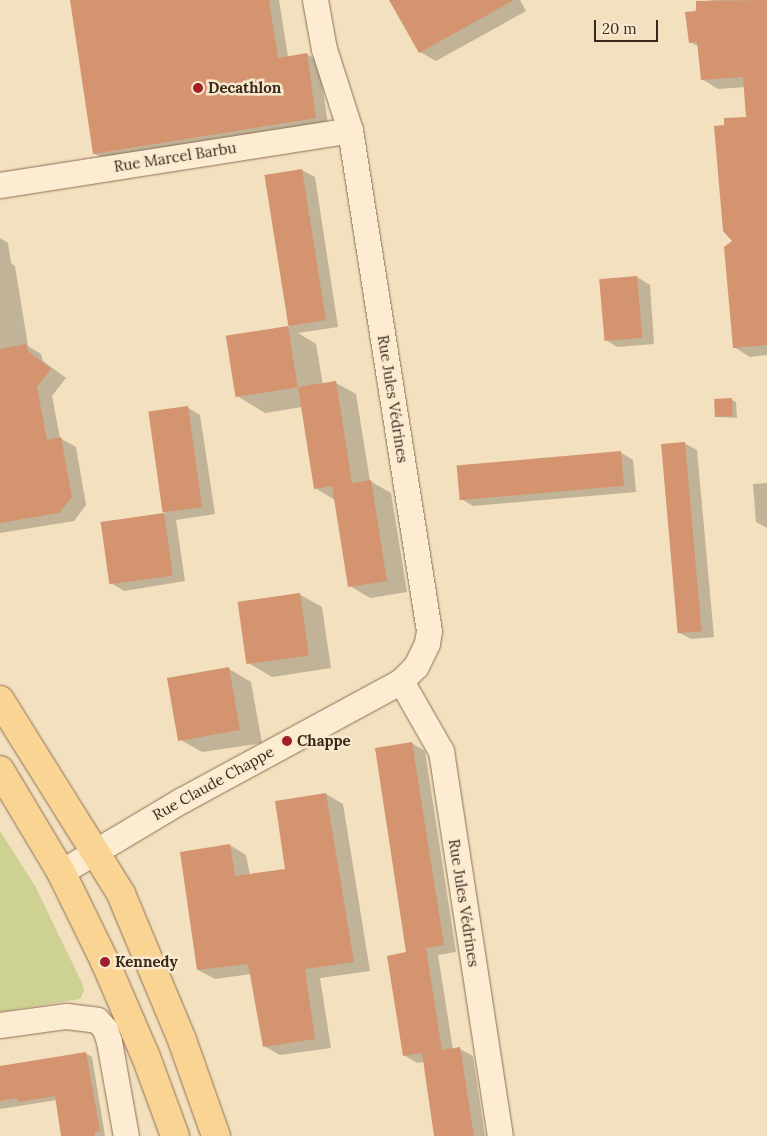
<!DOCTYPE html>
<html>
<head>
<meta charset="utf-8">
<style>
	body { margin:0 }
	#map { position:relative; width:767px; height:1136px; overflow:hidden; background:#f2e0be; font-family:Lora,serif }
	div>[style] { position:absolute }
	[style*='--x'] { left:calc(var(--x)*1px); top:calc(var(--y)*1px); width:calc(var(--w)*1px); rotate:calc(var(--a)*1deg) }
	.green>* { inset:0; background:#cdd191 }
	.shadow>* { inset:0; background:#0003 }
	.building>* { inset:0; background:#d49470; transform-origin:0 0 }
	.roads { filter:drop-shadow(0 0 1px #8d6f55) drop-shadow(0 0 1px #8d6f55) }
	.minor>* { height:25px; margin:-12.5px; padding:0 12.5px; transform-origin:12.5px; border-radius:12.5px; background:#fcedd2 }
	.primary>* { height:28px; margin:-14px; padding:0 14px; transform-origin:14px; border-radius:14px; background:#fad492 }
	.dots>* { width:14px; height:14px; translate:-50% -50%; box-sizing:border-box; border:2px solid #f9eacf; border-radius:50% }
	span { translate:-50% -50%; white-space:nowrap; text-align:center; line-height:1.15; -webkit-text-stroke:5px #f9eacf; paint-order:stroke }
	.poi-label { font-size:15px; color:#3a291b; font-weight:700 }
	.left { translate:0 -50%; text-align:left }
	.street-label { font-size:15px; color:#3a291b }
	.scale { position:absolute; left:594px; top:20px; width:64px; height:22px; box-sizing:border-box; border:2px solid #3a291b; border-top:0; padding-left:6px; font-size:15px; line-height:18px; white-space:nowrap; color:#3a291b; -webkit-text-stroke:4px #f9eacf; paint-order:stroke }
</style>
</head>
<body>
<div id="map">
	<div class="green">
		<div style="clip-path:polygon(0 831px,35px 886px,82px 983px,84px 991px,80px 999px,0 1012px)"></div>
	</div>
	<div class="shadow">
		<div style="clip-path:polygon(72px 0,279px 0,288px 57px,307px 54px,319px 62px,328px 125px,107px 161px,94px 153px)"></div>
		<div style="clip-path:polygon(391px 0,520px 0,526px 11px,436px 61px,420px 52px)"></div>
		<div style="clip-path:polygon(716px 0,767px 0,767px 355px,750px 357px,734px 347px,734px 241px,725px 127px,748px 118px,745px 87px,718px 89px,702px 79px,699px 47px,690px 42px,697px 2px)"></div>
		<div style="clip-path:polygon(302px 170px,315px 177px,338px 327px,298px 333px,316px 344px,323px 385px,336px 383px,356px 394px,370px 481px,391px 493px,407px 592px,370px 598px,350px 586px,335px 500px,315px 488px,302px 407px,265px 413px,237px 396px,227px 337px,289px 327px,265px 176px)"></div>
		<div style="clip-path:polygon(0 238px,8px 243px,11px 263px,15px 266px,28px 346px,41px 354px,43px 361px,66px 378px,52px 396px,60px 438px,76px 447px,86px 505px,74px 521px,0 533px)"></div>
		<div style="clip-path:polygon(637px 277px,650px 285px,654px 344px,617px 347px,605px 339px,600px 281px)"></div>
		<div style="clip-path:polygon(732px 400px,736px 402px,737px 418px,717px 417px)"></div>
		<div style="clip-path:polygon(187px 407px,200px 415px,215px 514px,176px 520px,185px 581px,124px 591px,111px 583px,103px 523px,165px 514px,149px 413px)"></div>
		<div style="clip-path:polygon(684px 443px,697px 450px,714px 637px,691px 639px,678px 632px)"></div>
		<div style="clip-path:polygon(620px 452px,633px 460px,636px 492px,473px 506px,461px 499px)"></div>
		<div style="clip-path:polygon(767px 483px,767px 528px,756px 522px,753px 484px)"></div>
		<div style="clip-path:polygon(299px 594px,322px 607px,331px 668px,272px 677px,250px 664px)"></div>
		<div style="clip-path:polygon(229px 669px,251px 682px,262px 743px,202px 752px,179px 739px)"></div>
		<div style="clip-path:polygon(412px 743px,425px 751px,456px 952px,438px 955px,453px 1050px,460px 1049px,473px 1056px,485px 1136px,436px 1136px,424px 1062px,417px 1063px,404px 1055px)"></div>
		<div style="clip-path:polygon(326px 794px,343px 804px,370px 971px,320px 978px,331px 1048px,280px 1055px,264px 1046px,251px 974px,215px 979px,198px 970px,230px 845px,246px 855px,250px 875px,286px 870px,277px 802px)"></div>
		<div style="clip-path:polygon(85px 1053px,92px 1057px,105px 1136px,62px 1136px,57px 1100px,0 1109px,0 1067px)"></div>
	</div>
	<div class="building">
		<div style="clip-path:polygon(70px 0,269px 0,278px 58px,307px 53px,316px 118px,93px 154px)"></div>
		<div style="clip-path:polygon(389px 0,514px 0,419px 53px)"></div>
		<div style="clip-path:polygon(767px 0,767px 345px,733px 348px,724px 247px,732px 241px,723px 231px,714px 126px,724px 125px,724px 118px,746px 117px,743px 77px,701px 80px,697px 42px,689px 43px,685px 12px,696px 11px,696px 1px)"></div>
		<div style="left:302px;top:169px;width:153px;height:38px;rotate:81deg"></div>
		<div style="left:637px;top:276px;width:62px;height:38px;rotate:85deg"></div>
		<div style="left:288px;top:326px;width:62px;height:63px;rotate:81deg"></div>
		<div style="clip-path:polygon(26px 344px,28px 351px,51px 369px,37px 387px,47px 440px,61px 437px,72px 497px,59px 513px,0 523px,0 349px)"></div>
		<div style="clip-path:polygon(336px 381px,352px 483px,371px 480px,387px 581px,348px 587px,332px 486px,314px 489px,298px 387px)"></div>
		<div style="left:732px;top:398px;width:18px;height:18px;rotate:87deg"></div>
		<div style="left:188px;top:406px;width:102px;height:40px;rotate:82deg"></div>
		<div style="left:685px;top:442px;width:190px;height:24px;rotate:85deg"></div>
		<div style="left:621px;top:451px;width:35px;height:165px;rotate:85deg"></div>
		<div style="left:164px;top:513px;width:63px;height:64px;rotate:82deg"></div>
		<div style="left:300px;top:593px;width:63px;height:63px;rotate:82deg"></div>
		<div style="left:229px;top:667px;width:64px;height:63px;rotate:80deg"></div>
		<div style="clip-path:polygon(412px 742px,444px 945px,426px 948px,442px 1050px,460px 1047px,474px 1136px,434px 1136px,422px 1053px,403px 1056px,387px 956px,406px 952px,375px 748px)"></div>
		<div style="clip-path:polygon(326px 793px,354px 962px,305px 969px,315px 1039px,263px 1047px,248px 964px,197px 970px,180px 852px,230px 844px,235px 876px,285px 869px,275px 801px)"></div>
		<div style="clip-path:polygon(86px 1052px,100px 1131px,95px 1132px,95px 1136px,61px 1136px,55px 1096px,18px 1102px,17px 1098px,0 1101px,0 1066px)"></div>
	</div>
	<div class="roads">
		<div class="minor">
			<div style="--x:0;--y:185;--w:354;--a:-8.9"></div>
			<div style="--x:401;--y:681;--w:81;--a:60.3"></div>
			<div style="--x:441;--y:751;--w:389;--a:81.3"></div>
			<div style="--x:61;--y:872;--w:141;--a:-30.8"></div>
			<div style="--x:182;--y:800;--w:249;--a:-28.5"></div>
			<div style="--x:401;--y:681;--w:21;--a:-45"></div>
			<div style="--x:416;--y:666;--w:25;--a:-64"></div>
			<div style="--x:427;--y:643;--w:12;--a:-81"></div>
			<div style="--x:429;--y:631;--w:507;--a:-98.96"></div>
			<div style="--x:350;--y:130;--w:85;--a:-107.8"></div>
			<div style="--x:324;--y:49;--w:50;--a:-100.4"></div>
			<div style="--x:0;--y:1025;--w:67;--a:-7.8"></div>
			<div style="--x:66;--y:1016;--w:31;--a:7"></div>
			<div style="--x:97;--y:1020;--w:12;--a:48"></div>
			<div style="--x:105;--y:1029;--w:13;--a:72"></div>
			<div style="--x:109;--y:1041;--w:97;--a:79.9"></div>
		</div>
		<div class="primary">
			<div style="--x:0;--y:700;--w:229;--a:58"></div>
			<div style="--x:121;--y:894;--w:158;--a:67.3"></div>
			<div style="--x:182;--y:1040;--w:102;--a:70.5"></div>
			<div style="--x:0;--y:770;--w:119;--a:59.1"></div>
			<div style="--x:61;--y:872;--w:100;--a:63.9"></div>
			<div style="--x:105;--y:962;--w:103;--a:66.7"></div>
			<div style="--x:146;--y:1057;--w:84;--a:69.8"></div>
		</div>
	</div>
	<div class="dots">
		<div style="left:198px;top:88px;background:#a21f27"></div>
		<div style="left:287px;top:741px;background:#a21f27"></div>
		<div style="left:105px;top:962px;background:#a21f27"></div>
	</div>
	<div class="poi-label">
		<span class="left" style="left:208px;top:88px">Decathlon</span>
		<span class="left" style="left:297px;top:741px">Chappe</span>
		<span class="left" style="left:115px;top:962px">Kennedy</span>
	</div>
	<div class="street-label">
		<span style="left:175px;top:157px;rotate:-9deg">Rue Marcel Barbu</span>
		<span style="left:393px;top:399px;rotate:81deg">Rue Jules Védrines</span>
		<span style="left:213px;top:783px;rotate:-29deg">Rue Claude Chappe</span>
		<span style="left:464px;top:903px;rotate:81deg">Rue Jules Védrines</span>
	</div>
	<div class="scale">20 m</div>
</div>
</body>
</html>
